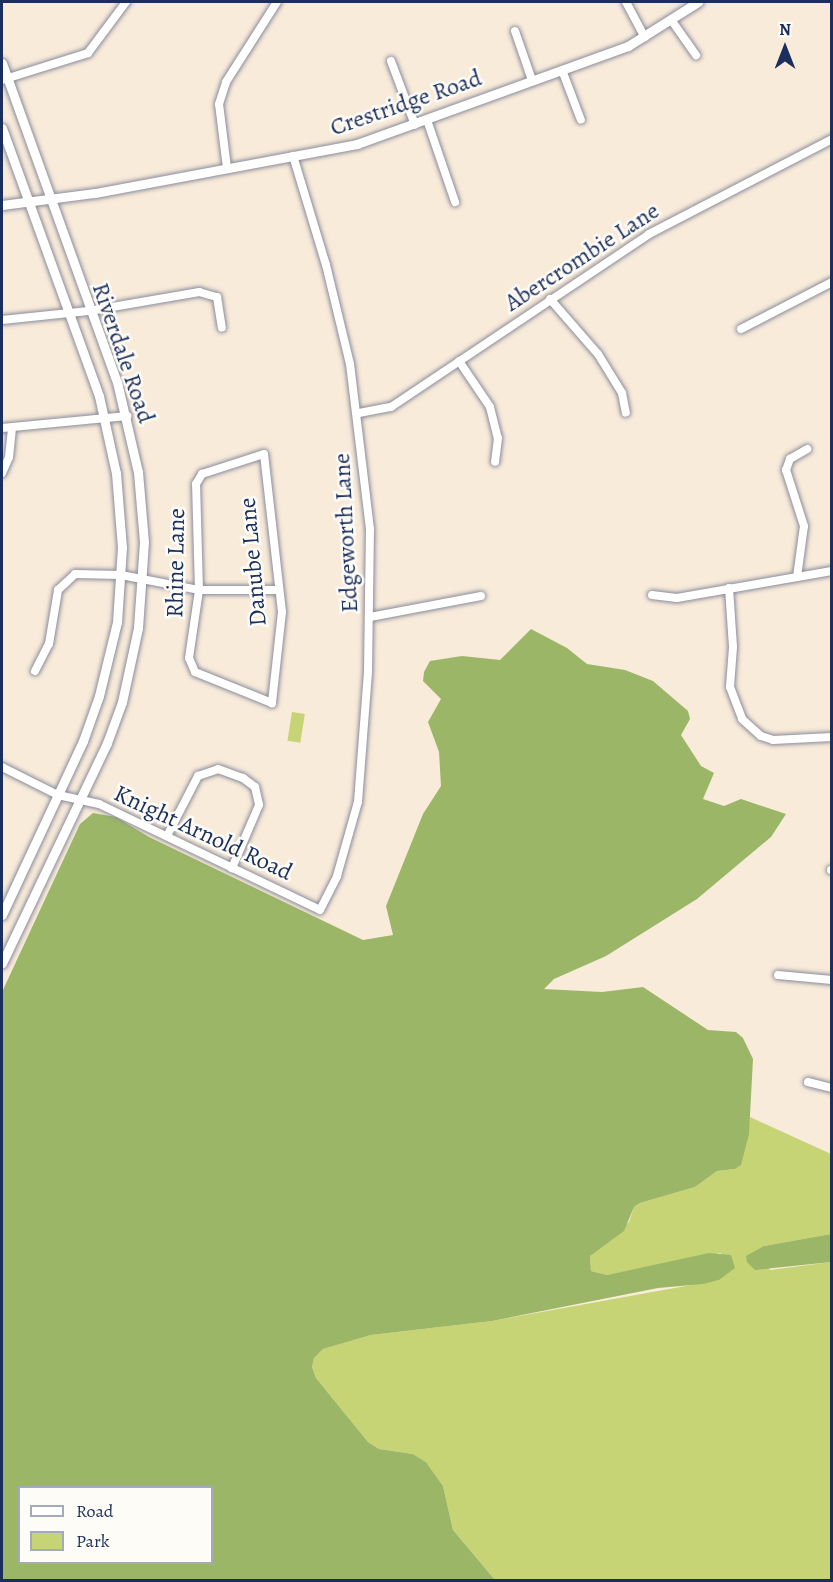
<!DOCTYPE html>
<html>
<head>
<meta charset="utf-8">
<style>
	body { margin:0 }
	#map { position:relative; width:833px; height:1582px; overflow:hidden; background:#f9ebda; font-family:Alegreya,serif }
	div>[style] { position:absolute }
	[style*='--x'] { left:calc(var(--x)*1px); top:calc(var(--y)*1px); width:calc(var(--w)*1px); rotate:calc(var(--a)*1deg) }
	.green>* { inset:0; background:#c6d476; transform-origin:0 0 }
	.forest>* { inset:0; background:#9cb667 }
	.roads { filter:drop-shadow(0 0 2px #8a8d9c) drop-shadow(0 0 2px #8a8d9c) }
	.minor>* { height:8px; margin:-4px; padding:0 4px; transform-origin:4px; border-radius:4px; background:#fff }
	.tertiary>* { height:9px; margin:-4.5px; padding:0 4.5px; transform-origin:4.5px; border-radius:4.5px; background:#fff }
	span { translate:-50% -50%; white-space:nowrap; text-align:center; line-height:1.15; -webkit-text-stroke:5px #fdfcf7; paint-order:stroke }
	.street-label { font-size:24px; color:#1b2f5e }
	.frame { position:absolute; inset:0; border:3px solid #1b2f5e; pointer-events:none }
	.legend { position:absolute; left:18px; top:1486px; width:195px; height:78px; box-sizing:border-box; background:#fdfcf7; border:2px solid #a3aaba; margin:0; padding:8px 10px; list-style:none; font-size:18px; color:#1b2f5e }
	.legend li { display:flex; align-items:center; gap:12px; height:30px }
	.legend b { width:30px; border:2px solid #a3aaba }
	.north { position:absolute; left:755px; top:18px; width:60px; height:60px; -webkit-text-stroke:4px #fdfcf7; paint-order:stroke; rotate:0deg; font-size:16px; font-weight:700; line-height:24px; text-align:center; color:#1b2f5e }
	.north::after { content:''; display:block; margin:auto; width:21px; height:27px; background:#1b2f5e; clip-path:polygon(50% 0,100% 100%,50% 72%,0 100%) }
</style>
</head>
<body>
<div id="map">
	<div class="green">
		<div style="left:292px;top:712px;width:13px;height:29px;rotate:9deg"></div>
		<div style="clip-path:polygon(750px 1117px,831px 1154px,831px 1234px,764px 1246px,770px 1270px,831px 1262px,831px 1580px,495px 1580px,453px 1530px,443px 1486px,426px 1462px,413px 1454px,379px 1449px,368px 1442px,316px 1378px,312px 1367px,314px 1358px,323px 1349px,371px 1335px,492px 1321px,719px 1280px,721px 1253px,607px 1275px,591px 1271px,590px 1256px,629px 1222px,634px 1207px,640px 1203px,695px 1187px,717px 1171px,735px 1169px,740px 1165px)"></div>
	</div>
	<div class="forest">
		<div style="clip-path:polygon(evenodd,531px 629px,567px 648px,587px 664px,625px 670px,653px 681px,688px 711px,690px 719px,681px 735px,701px 766px,714px 773px,703px 799px,724px 806px,741px 799px,786px 814px,771px 837px,697px 899px,606px 956px,554px 979px,544px 989px,602px 992px,643px 987px,708px 1030px,736px 1032px,743px 1038px,753px 1059px,749px 1134px,741px 1165px,735px 1169px,717px 1171px,695px 1187px,640px 1203px,634px 1207px,624px 1231px,590px 1256px,591px 1271px,607px 1275px,709px 1253px,731px 1255px,735px 1268px,719px 1280px,703px 1284px,658px 1288px,492px 1321px,371px 1335px,323px 1349px,314px 1358px,312px 1367px,316px 1378px,368px 1442px,379px 1449px,413px 1454px,426px 1462px,443px 1486px,453px 1530px,495px 1580px,2px 1580px,2px 992px,80px 824px,93px 813px,116px 817px,149px 837px,363px 940px,393px 935px,386px 906px,423px 814px,441px 786px,439px 752px,428px 722px,441px 699px,423px 681px,424px 672px,430px 661px,462px 656px,500px 660px,531px 629px,20px 1488px,212px 1488px,212px 1562px,20px 1562px,20px 1488px)"></div>
		<div style="clip-path:polygon(831px 1234px,831px 1262px,755px 1270px,747px 1262px,746px 1256px,764px 1246px)"></div>
	</div>
	<div class="roads">
		<div class="minor">
			<div style="--x:626;--y:2;--w:40;--a:62"></div>
			<div style="--x:672;--y:21;--w:42;--a:54.8"></div>
			<div style="--x:515;--y:31;--w:52;--a:70.9"></div>
			<div style="--x:391;--y:61;--w:68;--a:69.4"></div>
			<div style="--x:562;--y:70;--w:53;--a:69.2"></div>
			<div style="--x:2;--y:80;--w:90;--a:-17.4"></div>
			<div style="--x:88;--y:53;--w:64;--a:-53.3"></div>
			<div style="--x:427;--y:120;--w:87;--a:71.1"></div>
			<div style="--x:227;--y:168;--w:64;--a:-97.1"></div>
			<div style="--x:219;--y:104;--w:23;--a:-72"></div>
			<div style="--x:226;--y:82;--w:95;--a:-57.5"></div>
			<div style="--x:550;--y:299;--w:73;--a:48.9"></div>
			<div style="--x:598;--y:354;--w:46;--a:58.4"></div>
			<div style="--x:622;--y:393;--w:20;--a:79"></div>
			<div style="--x:2;--y:320;--w:87;--a:-5.9"></div>
			<div style="--x:89;--y:311;--w:112;--a:-9.8"></div>
			<div style="--x:199;--y:292;--w:19;--a:16"></div>
			<div style="--x:217;--y:297;--w:31;--a:81"></div>
			<div style="--x:741;--y:329;--w:102;--a:-27.3"></div>
			<div style="--x:459;--y:361;--w:55;--a:56"></div>
			<div style="--x:490;--y:407;--w:32;--a:76"></div>
			<div style="--x:498;--y:438;--w:24;--a:97"></div>
			<div style="--x:359;--y:413;--w:33;--a:-11"></div>
			<div style="--x:391;--y:407;--w:311;--a:-33.8"></div>
			<div style="--x:649;--y:234;--w:206;--a:-27.4"></div>
			<div style="--x:2;--y:428;--w:126;--a:-5.5"></div>
			<div style="--x:264;--y:454;--w:159;--a:83.5"></div>
			<div style="--x:282;--y:612;--w:92;--a:96.3"></div>
			<div style="--x:272;--y:703;--w:83;--a:-158.1"></div>
			<div style="--x:195;--y:672;--w:15;--a:-113"></div>
			<div style="--x:189;--y:658;--w:69;--a:-81.6"></div>
			<div style="--x:199;--y:590;--w:106;--a:-91.6"></div>
			<div style="--x:196;--y:484;--w:12;--a:-59"></div>
			<div style="--x:202;--y:474;--w:65;--a:-17.9"></div>
			<div style="--x:2;--y:473;--w:17;--a:-66"></div>
			<div style="--x:9;--y:457;--w:29;--a:-84"></div>
			<div style="--x:797;--y:577;--w:51;--a:-82.2"></div>
			<div style="--x:804;--y:526;--w:59;--a:-107.8"></div>
			<div style="--x:786;--y:470;--w:12;--a:-70"></div>
			<div style="--x:790;--y:459;--w:20;--a:-30"></div>
			<div style="--x:729;--y:588;--w:59;--a:86.1"></div>
			<div style="--x:733;--y:647;--w:40;--a:94.3"></div>
			<div style="--x:730;--y:687;--w:34;--a:69"></div>
			<div style="--x:742;--y:719;--w:25;--a:42"></div>
			<div style="--x:761;--y:736;--w:13;--a:18"></div>
			<div style="--x:773;--y:740;--w:59;--a:-2.9"></div>
			<div style="--x:652;--y:595;--w:25;--a:7"></div>
			<div style="--x:677;--y:598;--w:157;--a:-9.9"></div>
			<div style="--x:370;--y:617;--w:113;--a:-10.7"></div>
			<div style="--x:35;--y:671;--w:30;--a:-63"></div>
			<div style="--x:49;--y:644;--w:55;--a:-80.5"></div>
			<div style="--x:58;--y:590;--w:23;--a:-43"></div>
			<div style="--x:75;--y:574;--w:46;--a:1.2"></div>
			<div style="--x:121;--y:575;--w:79;--a:10.9"></div>
			<div style="--x:199;--y:590;--w:78;--a:0"></div>
			<div style="--x:2;--y:767;--w:63;--a:26.6"></div>
			<div style="--x:58;--y:795;--w:42;--a:12.4"></div>
			<div style="--x:99;--y:804;--w:245;--a:25.6"></div>
			<div style="--x:320;--y:910;--w:38;--a:-63"></div>
			<div style="--x:337;--y:876;--w:77;--a:-74.2"></div>
			<div style="--x:358;--y:802;--w:131;--a:-85.6"></div>
			<div style="--x:368;--y:671;--w:142;--a:-89.2"></div>
			<div style="--x:370;--y:529;--w:166;--a:-96.9"></div>
			<div style="--x:350;--y:364;--w:102;--a:-103.6"></div>
			<div style="--x:326;--y:265;--w:114;--a:-106.8"></div>
			<div style="--x:167;--y:836;--w:68;--a:-62.7"></div>
			<div style="--x:198;--y:776;--w:21;--a:-19"></div>
			<div style="--x:218;--y:769;--w:27;--a:20"></div>
			<div style="--x:243;--y:778;--w:15;--a:37"></div>
			<div style="--x:255;--y:787;--w:18;--a:77"></div>
			<div style="--x:259;--y:805;--w:69;--a:113.2"></div>
			<div style="--x:831;--y:870;--w:1;--a:0"></div>
			<div style="--x:778;--y:975;--w:54;--a:5.3"></div>
			<div style="--x:808;--y:1082;--w:25;--a:14"></div>
		</div>
		<div class="tertiary">
			<div style="--x:2;--y:63;--w:339;--a:70.2"></div>
			<div style="--x:117;--y:382;--w:92;--a:76.9"></div>
			<div style="--x:138;--y:472;--w:70;--a:85.1"></div>
			<div style="--x:144;--y:542;--w:86;--a:94"></div>
			<div style="--x:138;--y:628;--w:76;--a:102.2"></div>
			<div style="--x:122;--y:702;--w:44;--a:110.1"></div>
			<div style="--x:107;--y:743;--w:244;--a:115.5"></div>
			<div style="--x:2;--y:128;--w:285;--a:70.1"></div>
			<div style="--x:99;--y:396;--w:79;--a:77.6"></div>
			<div style="--x:116;--y:473;--w:74;--a:85.4"></div>
			<div style="--x:122;--y:547;--w:75;--a:93.8"></div>
			<div style="--x:117;--y:622;--w:76;--a:103.7"></div>
			<div style="--x:99;--y:696;--w:48;--a:109.6"></div>
			<div style="--x:83;--y:741;--w:192;--a:115"></div>
			<div style="--x:2;--y:205;--w:94;--a:-7.4"></div>
			<div style="--x:95;--y:193;--w:267;--a:-10.6"></div>
			<div style="--x:357;--y:144;--w:288;--a:-19.9"></div>
			<div style="--x:628;--y:46;--w:83;--a:-32.2"></div>
		</div>
	</div>
	<div class="street-label">
		<span style="left:406px;top:103px;rotate:-19deg">Crestridge Road</span>
		<span style="left:582px;top:257px;rotate:-33deg">Abercrombie Lane</span>
		<span style="left:123px;top:353px;rotate:71deg">Riverdale Road</span>
		<span style="left:346px;top:533px;rotate:-93deg">Edgeworth Lane</span>
		<span style="left:253px;top:562px;rotate:-95deg">Danube Lane</span>
		<span style="left:176px;top:563px;rotate:-89deg">Rhine Lane</span>
		<span style="left:203px;top:833px;rotate:25deg">Knight Arnold Road</span>
	</div>
	<div class="frame"></div>
	<ul class="legend">
	<li><b style="height:8px;background:#fff"></b>Road</li>
	<li><b style="height:16px;background:#c6d476"></b>Park</li>
	</ul>
	<div class="north">N</div>
</div>
</body>
</html>
